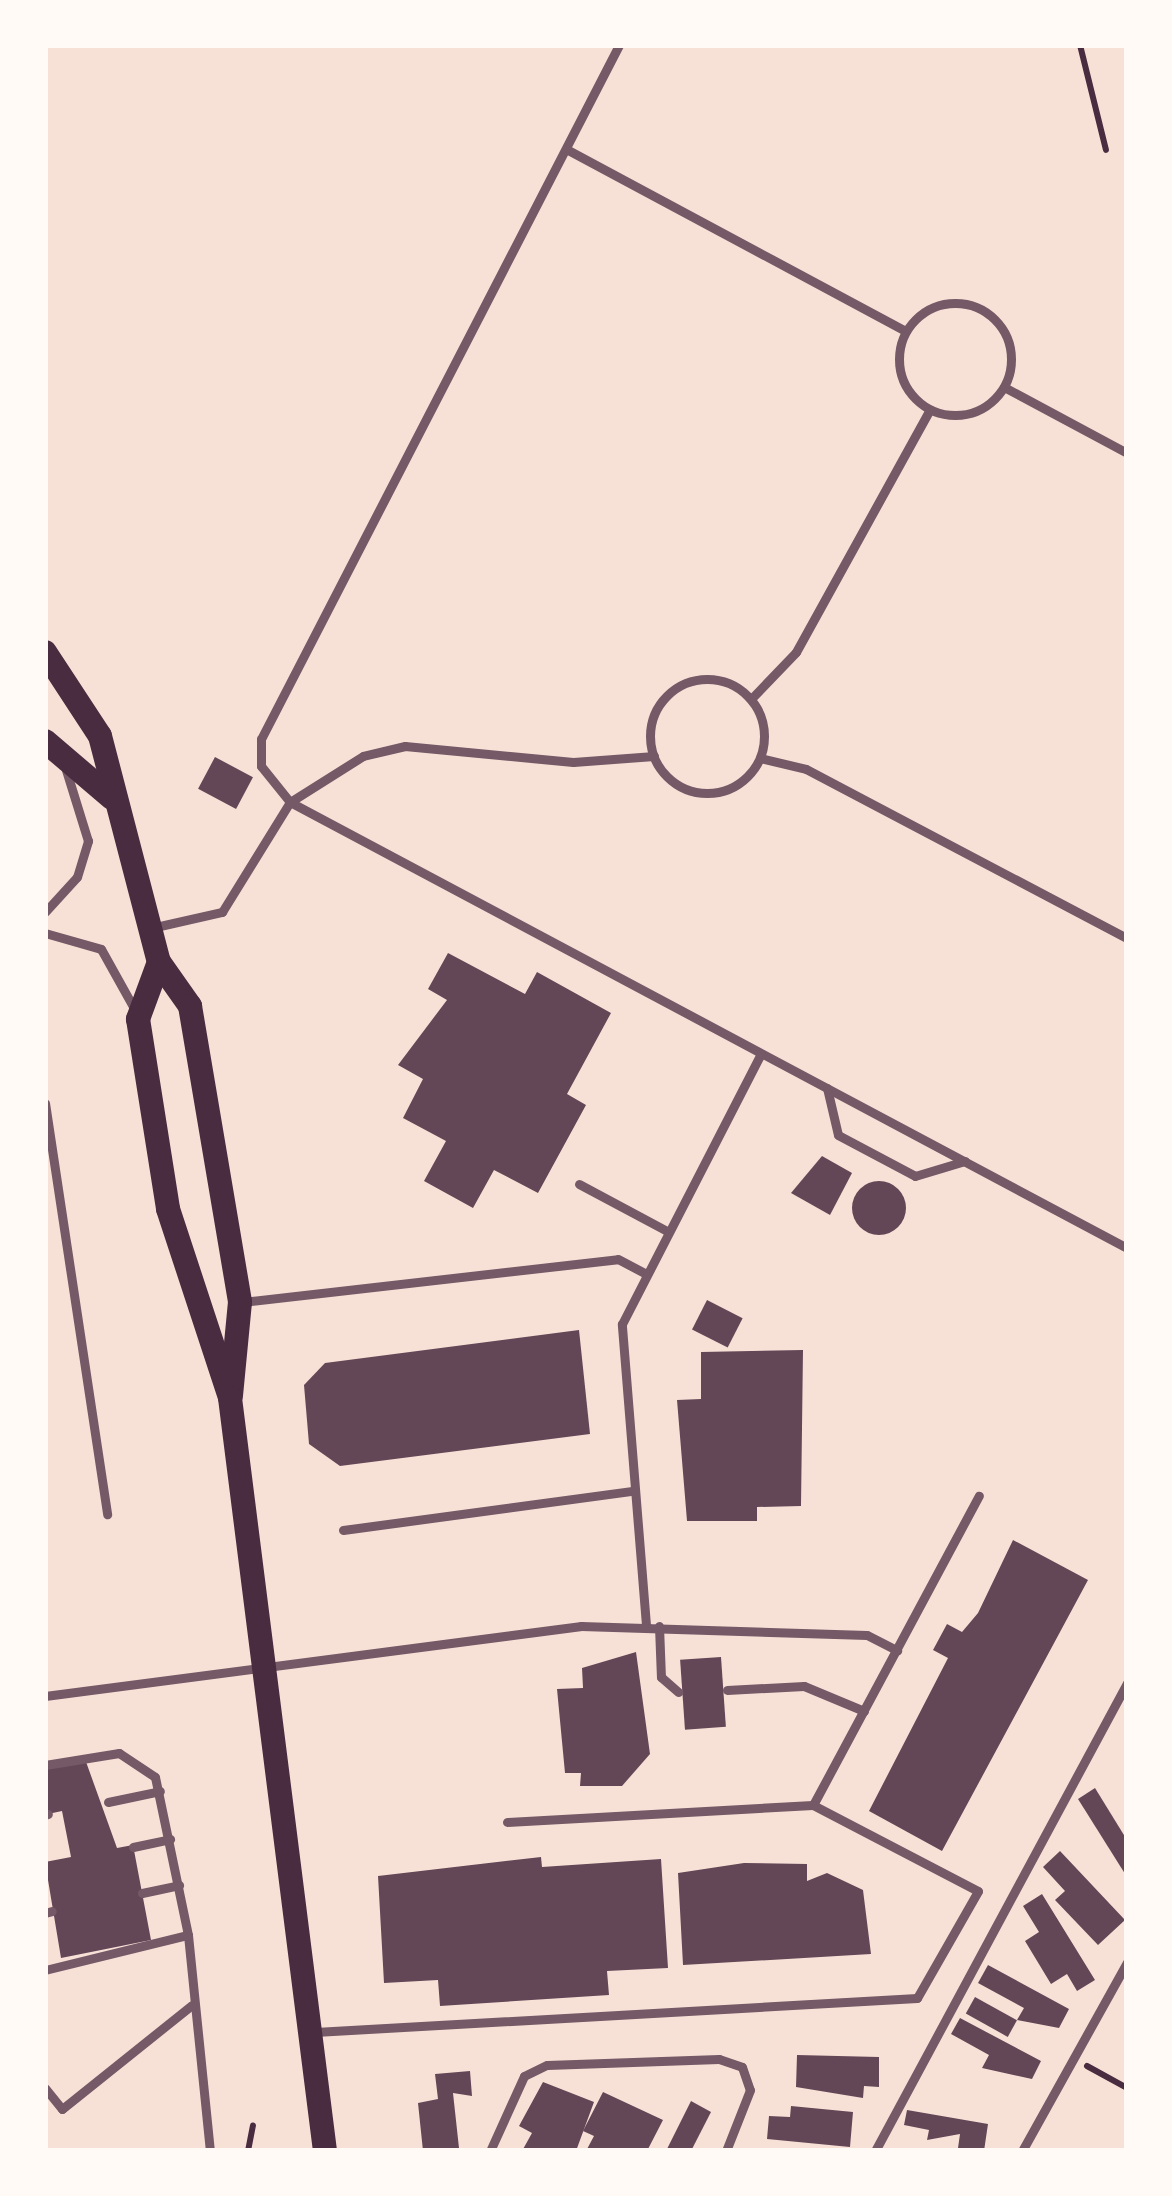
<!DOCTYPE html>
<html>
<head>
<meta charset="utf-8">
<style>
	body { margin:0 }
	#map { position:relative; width:1172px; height:2196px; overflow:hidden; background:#f7e1d7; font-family:"Times New Roman",serif }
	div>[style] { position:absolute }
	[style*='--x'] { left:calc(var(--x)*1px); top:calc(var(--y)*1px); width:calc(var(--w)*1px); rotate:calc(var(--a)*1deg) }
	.building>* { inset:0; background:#644757; transform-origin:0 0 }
	.round { border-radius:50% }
	.path>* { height:6px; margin:-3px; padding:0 3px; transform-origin:3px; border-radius:3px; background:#4a2c40 }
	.service>* { height:9px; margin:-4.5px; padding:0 4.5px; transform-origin:4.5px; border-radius:4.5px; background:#755966 }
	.service>.ring { margin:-4.5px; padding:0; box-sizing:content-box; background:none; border:9px solid #755966; border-radius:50% }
	.secondary>* { height:24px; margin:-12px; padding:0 12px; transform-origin:12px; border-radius:12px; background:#4a2c40 }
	span { translate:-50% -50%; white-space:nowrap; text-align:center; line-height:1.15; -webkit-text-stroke:12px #fffaf5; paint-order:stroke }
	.frame { position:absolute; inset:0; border:48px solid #fffaf5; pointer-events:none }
</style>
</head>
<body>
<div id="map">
	<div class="building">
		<div style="left:215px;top:757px;width:43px;height:36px;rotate:28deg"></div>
		<div style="clip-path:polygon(448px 953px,525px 994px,537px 972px,611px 1013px,567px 1094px,586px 1105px,538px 1193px,494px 1170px,473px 1208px,424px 1181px,446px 1141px,403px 1118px,423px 1079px,398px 1065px,447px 1000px,428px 989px)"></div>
		<div style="clip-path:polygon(822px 1156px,852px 1173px,830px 1215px,791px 1193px)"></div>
		<div class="round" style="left:852px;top:1181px;width:54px;height:54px"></div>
		<div style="left:707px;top:1300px;width:40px;height:33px;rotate:27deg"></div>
		<div style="clip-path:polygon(579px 1330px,590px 1434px,340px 1466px,309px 1444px,304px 1385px,325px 1363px)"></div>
		<div style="clip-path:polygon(803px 1350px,801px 1506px,757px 1507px,757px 1521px,687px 1521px,677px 1400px,701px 1399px,701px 1352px)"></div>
		<div style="clip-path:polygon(1013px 1540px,1088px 1580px,942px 1851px,869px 1811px,948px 1658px,933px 1650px,947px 1624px,962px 1632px,978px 1613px)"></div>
		<div style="clip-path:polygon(636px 1652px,650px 1754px,622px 1786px,580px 1786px,581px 1773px,565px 1773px,557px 1689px,583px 1688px,582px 1668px)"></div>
		<div style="left:721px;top:1657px;width:70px;height:41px;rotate:86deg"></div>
		<div style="clip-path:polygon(85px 1759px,117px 1848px,133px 1845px,151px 1940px,61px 1958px,45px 1862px,71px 1857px,62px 1811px,48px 1814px,45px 1767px)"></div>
		<div style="clip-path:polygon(1095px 1788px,1127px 1840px,1127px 1877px,1078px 1799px)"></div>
		<div style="clip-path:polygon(1060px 1851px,1125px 1920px,1098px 1945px,1055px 1900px,1065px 1891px,1043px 1867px)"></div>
		<div style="clip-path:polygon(541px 1857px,542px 1867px,661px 1859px,668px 1968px,607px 1971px,609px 1995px,440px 2006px,438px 1980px,384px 1983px,378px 1876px)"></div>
		<div style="clip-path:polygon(744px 1863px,807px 1864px,807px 1881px,827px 1873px,863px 1890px,871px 1954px,683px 1965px,678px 1873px)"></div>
		<div style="clip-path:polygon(1042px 1894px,1095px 1980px,1077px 1991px,1067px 1974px,1051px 1984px,1025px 1941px,1039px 1932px,1023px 1906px)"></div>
		<div style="clip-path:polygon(988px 1965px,1069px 2009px,1059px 2028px,1017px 2020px,1024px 2008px,978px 1983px)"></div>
		<div style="left:975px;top:1997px;width:48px;height:19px;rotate:29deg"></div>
		<div style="clip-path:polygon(960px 2018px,1041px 2061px,1032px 2079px,982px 2068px,989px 2055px,951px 2034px)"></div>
		<div style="clip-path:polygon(797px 2055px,879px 2057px,879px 2087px,864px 2086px,863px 2098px,796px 2087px)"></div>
		<div style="clip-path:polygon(470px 2071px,472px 2096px,453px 2093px,459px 2148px,423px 2151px,418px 2103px,438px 2099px,435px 2074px)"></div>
		<div style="clip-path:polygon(543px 2082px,594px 2102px,576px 2151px,522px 2151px,532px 2133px,519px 2126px)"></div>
		<div style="clip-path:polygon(603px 2092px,663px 2120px,647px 2151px,586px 2151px,594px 2136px,583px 2131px)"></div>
		<div style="clip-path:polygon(691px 2101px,711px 2112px,691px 2151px,666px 2151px)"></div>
		<div style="clip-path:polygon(791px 2106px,853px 2112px,850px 2147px,767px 2139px,769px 2116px,790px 2117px)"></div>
		<div style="clip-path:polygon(907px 2110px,988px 2124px,984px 2151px,958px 2148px,960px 2134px,927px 2140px,929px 2130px,904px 2125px)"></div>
	</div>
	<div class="path">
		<div style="--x:1080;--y:45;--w:108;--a:76.1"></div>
		<div style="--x:1087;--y:2066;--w:46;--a:28.8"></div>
		<div style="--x:248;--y:2151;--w:26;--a:-79"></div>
	</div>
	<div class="service">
		<div style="--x:568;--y:150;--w:383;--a:28.2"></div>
		<div class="ring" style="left:899px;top:303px;width:103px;height:103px"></div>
		<div style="--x:1004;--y:387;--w:140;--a:28.2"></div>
		<div class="ring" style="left:650px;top:679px;width:105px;height:105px"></div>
		<div style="--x:751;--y:699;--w:65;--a:-46.2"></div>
		<div style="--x:796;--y:652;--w:277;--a:-61.1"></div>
		<div style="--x:654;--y:756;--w:81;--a:175.8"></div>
		<div style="--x:573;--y:762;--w:169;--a:-174.6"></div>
		<div style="--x:405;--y:746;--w:43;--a:166.6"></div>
		<div style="--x:363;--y:756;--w:86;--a:147.8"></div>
		<div style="--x:290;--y:802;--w:948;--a:28.05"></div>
		<div style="--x:760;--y:758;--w:47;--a:13.4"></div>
		<div style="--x:806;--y:769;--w:363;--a:27.8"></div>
		<div style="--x:45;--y:912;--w:47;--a:-47.6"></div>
		<div style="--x:77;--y:877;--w:38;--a:-73"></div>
		<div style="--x:88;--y:841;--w:74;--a:-107.2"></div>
		<div style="--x:151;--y:928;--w:73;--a:-12.7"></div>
		<div style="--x:222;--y:912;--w:129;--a:-58.3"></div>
		<div style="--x:290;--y:802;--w:46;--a:-128.9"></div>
		<div style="--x:261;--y:766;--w:27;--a:-90"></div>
		<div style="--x:261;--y:739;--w:781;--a:-62.71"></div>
		<div style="--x:45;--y:933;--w:58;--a:15.9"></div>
		<div style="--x:101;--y:949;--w:72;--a:60.9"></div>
		<div style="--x:827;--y:1088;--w:48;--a:76.8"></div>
		<div style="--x:838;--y:1135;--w:87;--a:28"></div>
		<div style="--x:915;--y:1176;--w:52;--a:-16.7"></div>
		<div style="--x:45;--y:1103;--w:416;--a:81.4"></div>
		<div style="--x:579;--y:1184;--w:100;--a:28.1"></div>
		<div style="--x:242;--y:1302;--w:378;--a:-6.5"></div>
		<div style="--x:618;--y:1259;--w:30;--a:28"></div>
		<div style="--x:343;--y:1530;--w:292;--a:-7.7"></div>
		<div style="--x:646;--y:1625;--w:302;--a:-94.6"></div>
		<div style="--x:622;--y:1324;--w:304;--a:-62.8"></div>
		<div style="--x:659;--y:1626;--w:51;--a:87.8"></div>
		<div style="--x:661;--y:1677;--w:23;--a:41"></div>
		<div style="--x:727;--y:1690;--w:77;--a:-3"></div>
		<div style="--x:804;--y:1686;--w:65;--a:22.6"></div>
		<div style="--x:45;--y:1696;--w:541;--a:-7.44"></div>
		<div style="--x:581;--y:1626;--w:286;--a:1.8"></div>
		<div style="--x:867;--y:1635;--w:34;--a:27"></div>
		<div style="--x:45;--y:1765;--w:75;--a:-9.2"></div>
		<div style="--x:119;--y:1753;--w:43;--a:33.7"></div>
		<div style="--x:155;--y:1777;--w:161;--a:78.2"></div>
		<div style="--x:188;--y:1935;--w:217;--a:84.2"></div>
		<div style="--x:108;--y:1802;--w:53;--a:-11.9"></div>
		<div style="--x:45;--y:1815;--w:3;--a:-18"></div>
		<div style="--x:507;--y:1822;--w:306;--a:-3.2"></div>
		<div style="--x:813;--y:1805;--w:351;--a:-61.8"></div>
		<div style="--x:133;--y:1847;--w:38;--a:-12"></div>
		<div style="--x:142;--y:1893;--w:38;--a:-12"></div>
		<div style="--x:45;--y:1913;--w:7;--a:-16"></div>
		<div style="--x:45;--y:1970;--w:147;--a:-13.8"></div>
		<div style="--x:315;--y:2032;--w:603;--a:-3.23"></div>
		<div style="--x:917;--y:1998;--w:123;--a:-60.3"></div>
		<div style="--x:978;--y:1891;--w:186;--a:-152.5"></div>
		<div style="--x:45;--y:2088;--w:27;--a:51"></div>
		<div style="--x:62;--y:2109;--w:166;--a:-38.7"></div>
		<div style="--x:490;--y:2151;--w:82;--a:-65.6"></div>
		<div style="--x:524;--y:2076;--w:25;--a:-26"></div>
		<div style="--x:547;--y:2065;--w:172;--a:-2"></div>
		<div style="--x:719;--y:2059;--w:24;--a:19"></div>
		<div style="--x:742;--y:2067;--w:24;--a:71"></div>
		<div style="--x:750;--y:2090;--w:66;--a:111.5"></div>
		<div style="--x:875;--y:2151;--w:532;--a:-61.7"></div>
		<div style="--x:1022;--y:2151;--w:216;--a:-60.9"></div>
	</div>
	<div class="secondary">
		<div style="--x:45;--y:652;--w:100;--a:56.8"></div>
		<div style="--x:100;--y:736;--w:234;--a:75.4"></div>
		<div style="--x:159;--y:962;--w:54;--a:54.8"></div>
		<div style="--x:190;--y:1006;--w:300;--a:80.4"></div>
		<div style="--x:240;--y:1302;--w:94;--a:95.5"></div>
		<div style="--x:45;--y:741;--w:88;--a:40.4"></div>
		<div style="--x:159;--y:962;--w:61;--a:110.2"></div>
		<div style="--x:138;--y:1019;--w:192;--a:81"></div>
		<div style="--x:168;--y:1209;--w:199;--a:71.8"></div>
		<div style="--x:230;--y:1398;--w:759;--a:82.81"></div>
	</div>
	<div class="frame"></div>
</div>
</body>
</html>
